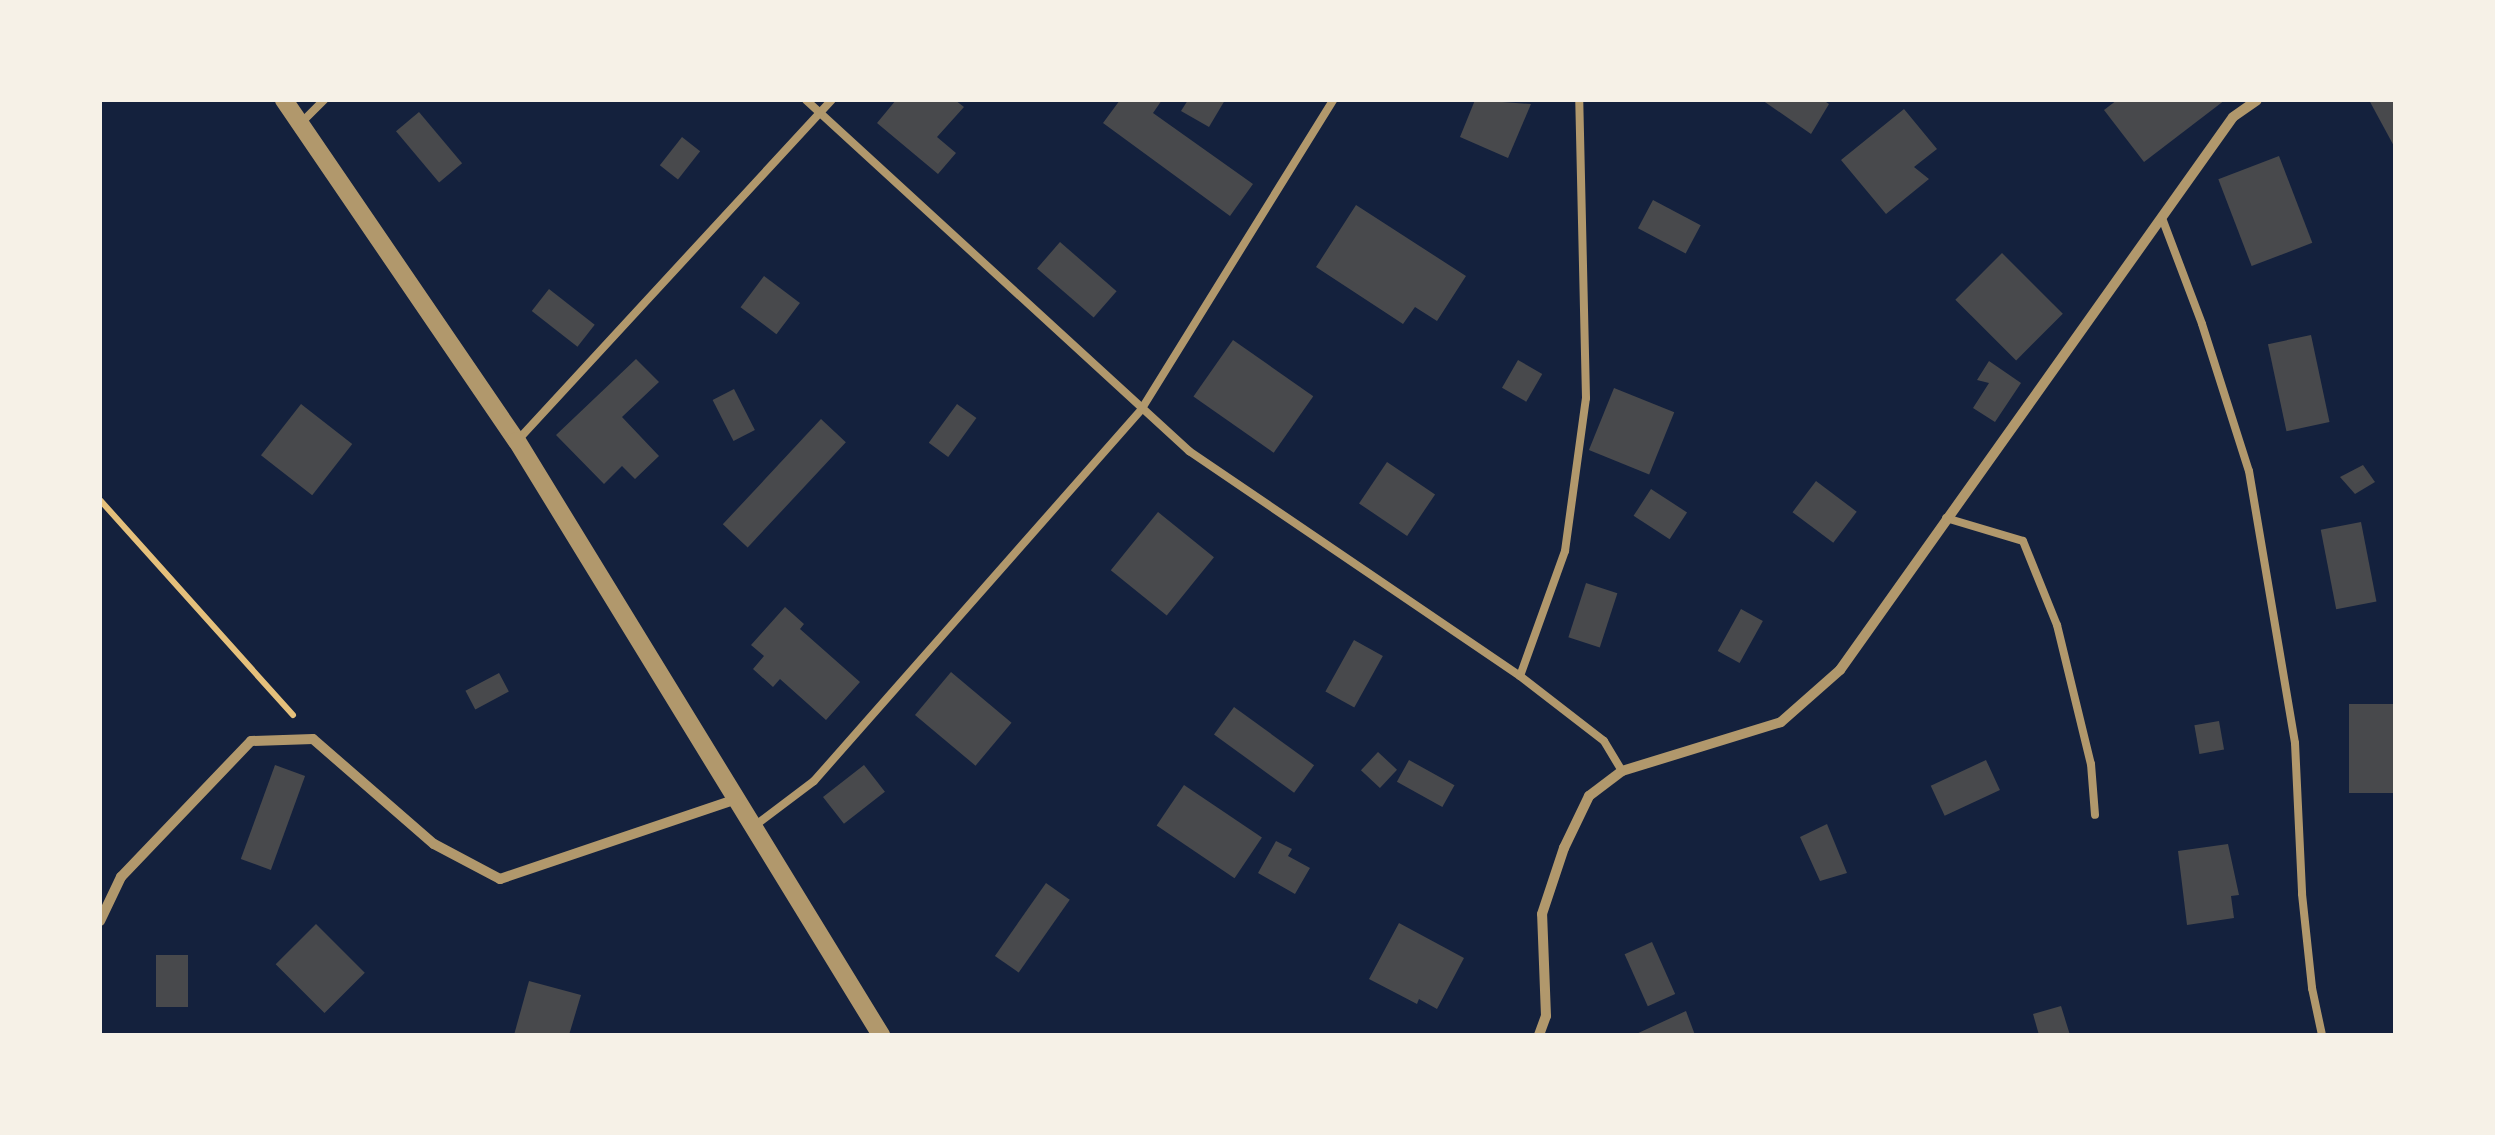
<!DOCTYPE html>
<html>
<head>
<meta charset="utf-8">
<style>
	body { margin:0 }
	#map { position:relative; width:2495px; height:1135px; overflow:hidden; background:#14213d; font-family:Bitter,serif }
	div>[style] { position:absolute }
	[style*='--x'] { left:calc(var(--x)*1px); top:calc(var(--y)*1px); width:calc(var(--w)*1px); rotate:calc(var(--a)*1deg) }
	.building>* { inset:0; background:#48494c; transform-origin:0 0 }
	.path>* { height:6px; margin:-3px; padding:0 3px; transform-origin:3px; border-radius:3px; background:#e5c07b }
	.service>* { height:8px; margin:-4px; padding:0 4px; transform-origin:4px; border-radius:4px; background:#b1986c }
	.minor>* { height:10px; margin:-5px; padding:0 5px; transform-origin:5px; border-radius:5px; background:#b1986c }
	.tertiary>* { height:18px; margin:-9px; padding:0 9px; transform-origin:9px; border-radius:9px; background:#b1986c }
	span { translate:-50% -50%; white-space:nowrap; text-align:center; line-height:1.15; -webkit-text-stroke:8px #f6f1e7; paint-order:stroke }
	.frame { position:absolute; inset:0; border:102px solid #f6f1e7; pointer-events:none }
</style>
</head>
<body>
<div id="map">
	<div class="building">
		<div style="clip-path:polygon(896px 100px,955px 100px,964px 107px,937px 137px,956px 153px,938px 174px,877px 123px)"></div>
		<div style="clip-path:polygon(1120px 100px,1162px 100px,1153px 113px,1253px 184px,1230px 216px,1103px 123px)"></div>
		<div style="clip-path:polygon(1188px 100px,1225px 100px,1209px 127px,1181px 111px)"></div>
		<div style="clip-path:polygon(1475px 100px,1531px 104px,1508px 158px,1460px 137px)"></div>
		<div style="clip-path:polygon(1762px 100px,1823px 100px,1829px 104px,1811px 134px)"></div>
		<div style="clip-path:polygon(2117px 100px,2225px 100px,2144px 162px,2104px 110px)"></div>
		<div style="clip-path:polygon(2369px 100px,2395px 100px,2395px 148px)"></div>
		<div style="clip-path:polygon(1904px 109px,1937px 149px,1914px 167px,1929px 179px,1886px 214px,1841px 160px)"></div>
		<div style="left:419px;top:112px;width:67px;height:30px;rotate:50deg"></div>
		<div style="left:682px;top:137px;width:23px;height:36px;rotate:38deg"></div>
		<div style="left:2279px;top:156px;width:93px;height:65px;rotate:69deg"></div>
		<div style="left:1653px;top:200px;width:54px;height:32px;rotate:28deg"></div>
		<div style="clip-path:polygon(1356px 205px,1466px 276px,1437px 321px,1415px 307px,1403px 324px,1316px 267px)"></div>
		<div style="left:1060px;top:242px;width:75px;height:35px;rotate:41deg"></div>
		<div style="left:2002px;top:253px;width:86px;height:66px;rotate:45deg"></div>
		<div style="left:764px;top:276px;width:45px;height:39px;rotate:37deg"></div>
		<div style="left:549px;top:289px;width:58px;height:28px;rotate:38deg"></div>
		<div style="left:2311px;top:335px;width:89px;height:44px;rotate:78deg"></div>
		<div style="left:1233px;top:340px;width:98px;height:69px;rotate:35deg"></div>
		<div style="clip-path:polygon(636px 359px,659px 382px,622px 417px,659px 456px,635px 479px,622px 466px,604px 484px,556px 435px)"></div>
		<div style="left:1518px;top:360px;width:28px;height:32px;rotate:30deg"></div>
		<div style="clip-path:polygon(1989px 361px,2021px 383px,1995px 422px,1973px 408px,1989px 383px,1977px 380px)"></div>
		<div style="left:1614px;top:388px;width:65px;height:67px;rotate:22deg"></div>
		<div style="left:734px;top:389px;width:46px;height:24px;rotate:63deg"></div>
		<div style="left:301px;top:404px;width:65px;height:65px;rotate:38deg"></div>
		<div style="left:957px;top:404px;width:24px;height:48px;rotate:36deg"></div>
		<div style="left:821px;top:419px;width:34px;height:144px;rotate:43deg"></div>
		<div style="left:1387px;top:462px;width:58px;height:50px;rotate:34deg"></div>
		<div style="clip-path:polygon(2363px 465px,2375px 482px,2355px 494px,2340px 477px)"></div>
		<div style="left:1816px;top:481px;width:51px;height:39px;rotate:37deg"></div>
		<div style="left:1651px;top:489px;width:43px;height:32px;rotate:33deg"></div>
		<div style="left:1158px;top:512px;width:72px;height:75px;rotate:39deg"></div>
		<div style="left:2361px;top:522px;width:81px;height:41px;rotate:79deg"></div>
		<div style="left:1586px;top:583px;width:33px;height:57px;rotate:18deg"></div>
		<div style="clip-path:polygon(785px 607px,804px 624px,800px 629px,860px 682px,826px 720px,780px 679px,773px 687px,753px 669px,764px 656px,751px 645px)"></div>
		<div style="left:1741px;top:609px;width:25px;height:48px;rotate:29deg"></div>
		<div style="left:1354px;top:640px;width:33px;height:59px;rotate:29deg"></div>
		<div style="left:951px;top:672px;width:79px;height:56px;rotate:40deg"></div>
		<div style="left:499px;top:673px;width:21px;height:38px;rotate:62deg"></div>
		<div style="left:2395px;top:704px;width:89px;height:46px;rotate:90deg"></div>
		<div style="left:1234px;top:707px;width:99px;height:34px;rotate:36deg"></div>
		<div style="left:2219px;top:721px;width:29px;height:25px;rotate:80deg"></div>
		<div style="left:1378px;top:752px;width:26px;height:25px;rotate:43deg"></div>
		<div style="left:1409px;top:760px;width:52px;height:25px;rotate:29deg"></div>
		<div style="left:1986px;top:760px;width:33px;height:61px;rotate:65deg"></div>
		<div style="left:275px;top:765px;width:32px;height:100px;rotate:20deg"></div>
		<div style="left:864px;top:765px;width:34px;height:52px;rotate:52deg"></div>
		<div style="left:1184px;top:785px;width:94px;height:49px;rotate:34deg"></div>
		<div style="clip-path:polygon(1827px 824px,1847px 873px,1820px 881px,1800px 837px)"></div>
		<div style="clip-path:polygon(1276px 841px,1292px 849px,1288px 856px,1310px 868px,1295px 894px,1258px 873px)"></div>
		<div style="clip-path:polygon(2228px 844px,2239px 895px,2231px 896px,2234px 918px,2187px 925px,2178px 851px)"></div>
		<div style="left:1046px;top:883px;width:29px;height:89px;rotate:35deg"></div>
		<div style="clip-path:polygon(1399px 923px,1464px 958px,1437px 1009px,1419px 999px,1417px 1004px,1369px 979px)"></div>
		<div style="left:316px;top:924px;width:69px;height:57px;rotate:45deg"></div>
		<div style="left:1652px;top:942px;width:57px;height:30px;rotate:66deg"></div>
		<div style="left:156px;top:955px;width:32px;height:52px"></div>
		<div style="clip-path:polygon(529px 981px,581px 995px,569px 1035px,514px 1035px)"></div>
		<div style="clip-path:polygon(2061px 1006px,2070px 1035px,2039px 1035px,2033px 1014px)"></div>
		<div style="clip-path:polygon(1686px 1011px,1695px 1035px,1634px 1035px)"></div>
	</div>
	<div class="path">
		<div style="--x:100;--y:500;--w:289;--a:48.1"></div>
	</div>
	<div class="service">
		<div style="--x:806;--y:100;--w:520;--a:42.5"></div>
		<div style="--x:1189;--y:451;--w:400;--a:34.2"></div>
		<div style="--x:1520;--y:676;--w:106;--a:37.7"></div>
		<div style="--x:1604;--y:741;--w:35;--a:59"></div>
		<div style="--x:301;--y:123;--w:33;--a:-45"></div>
		<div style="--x:2162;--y:218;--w:113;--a:69.3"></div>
		<div style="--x:2202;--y:324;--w:154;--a:72.3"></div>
		<div style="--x:2249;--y:471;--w:276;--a:80.4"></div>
		<div style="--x:2295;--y:743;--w:151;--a:87.3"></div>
		<div style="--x:2302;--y:894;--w:95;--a:83.9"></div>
		<div style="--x:2312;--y:988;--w:48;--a:78"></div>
		<div style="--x:517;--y:441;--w:464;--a:-47.3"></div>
		<div style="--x:1946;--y:518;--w:80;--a:16.6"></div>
		<div style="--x:2023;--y:541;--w:91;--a:68"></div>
		<div style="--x:2057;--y:625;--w:143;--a:76.3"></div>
		<div style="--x:2091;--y:764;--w:51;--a:85.5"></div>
		<div style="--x:1520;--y:676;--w:133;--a:-70.2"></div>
		<div style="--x:1565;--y:551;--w:154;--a:-82.2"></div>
		<div style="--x:1586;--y:398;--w:298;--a:-91.3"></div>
		<div style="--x:753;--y:827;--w:76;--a:-37"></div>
		<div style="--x:814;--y:781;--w:495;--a:-48.6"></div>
		<div style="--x:1141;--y:410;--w:365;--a:-58.2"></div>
	</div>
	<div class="minor">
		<div style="--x:100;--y:921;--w:49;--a:-64.5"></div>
		<div style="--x:121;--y:877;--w:188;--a:-46.3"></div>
		<div style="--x:251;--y:741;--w:62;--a:-1.8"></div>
		<div style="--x:313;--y:739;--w:160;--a:41"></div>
		<div style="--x:434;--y:844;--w:75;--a:27.9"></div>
		<div style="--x:500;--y:879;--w:249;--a:-18.7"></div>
		<div style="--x:1539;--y:1035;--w:20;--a:-70"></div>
		<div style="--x:1546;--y:1016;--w:102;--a:-92.2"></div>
		<div style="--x:1542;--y:914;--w:70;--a:-71.6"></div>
		<div style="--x:1564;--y:848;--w:58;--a:-64.3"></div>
		<div style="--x:1589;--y:796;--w:41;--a:-37.1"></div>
		<div style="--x:1622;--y:771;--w:166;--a:-17.1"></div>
		<div style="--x:1781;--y:722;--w:79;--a:-41.4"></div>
		<div style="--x:1840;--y:670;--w:678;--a:-54.6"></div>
		<div style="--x:2233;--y:117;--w:29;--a:-35"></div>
	</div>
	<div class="tertiary">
		<div style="--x:284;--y:100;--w:413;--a:55.7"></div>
		<div style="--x:517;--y:441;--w:697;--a:58.5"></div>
	</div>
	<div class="frame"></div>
</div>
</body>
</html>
